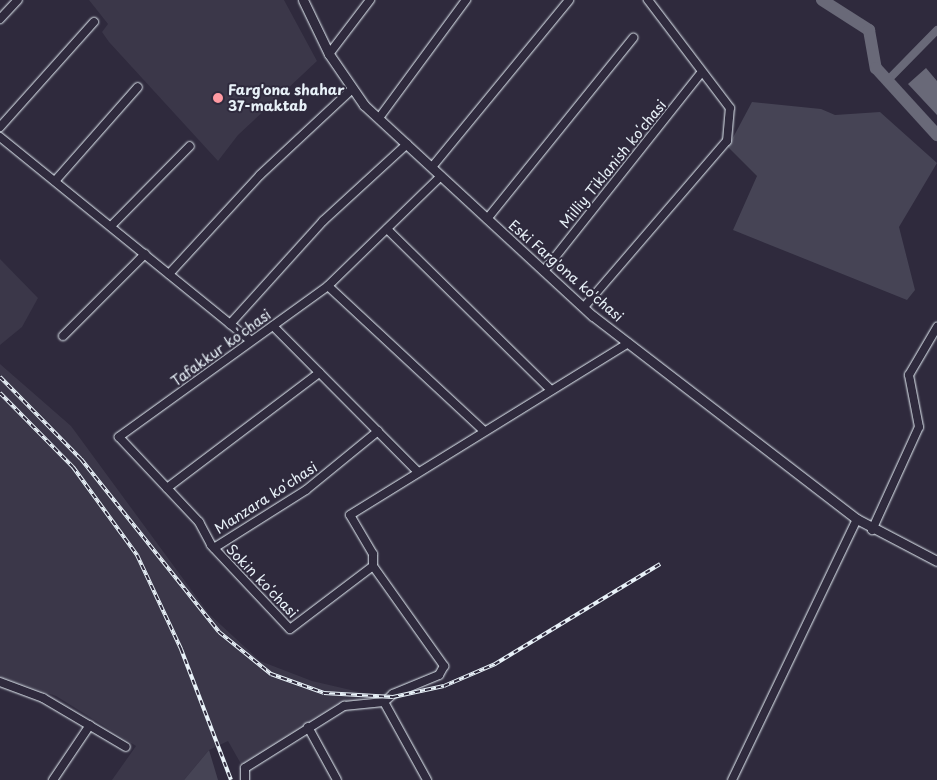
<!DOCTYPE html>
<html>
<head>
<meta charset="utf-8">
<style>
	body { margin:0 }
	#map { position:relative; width:937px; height:780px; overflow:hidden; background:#2f2a3d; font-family:"Playpen Sans",sans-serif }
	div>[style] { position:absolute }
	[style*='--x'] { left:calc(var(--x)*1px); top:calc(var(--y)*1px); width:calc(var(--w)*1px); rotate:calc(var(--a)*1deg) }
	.built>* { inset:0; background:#3b3749 }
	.green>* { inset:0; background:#464455 }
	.water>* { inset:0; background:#696978 }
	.canal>* { height:8px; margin:-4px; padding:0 4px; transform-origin:4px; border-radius:4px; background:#696978 }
	.river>* { height:12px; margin:-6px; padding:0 6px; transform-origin:6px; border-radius:6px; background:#696978 }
	.roads { filter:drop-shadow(0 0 1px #e8f1f8) drop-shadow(0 0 1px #e8f1f8) }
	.minor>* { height:8px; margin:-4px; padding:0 4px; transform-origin:4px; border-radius:4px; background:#2f2a3d }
	.major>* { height:9px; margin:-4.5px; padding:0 4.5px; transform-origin:4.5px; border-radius:4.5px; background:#2f2a3d }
	.rail>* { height:4px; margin-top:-2px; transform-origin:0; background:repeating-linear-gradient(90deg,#2f2a3d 0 5.5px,#e8f1f8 0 11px); box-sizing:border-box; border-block:1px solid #e8f1f8 }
	.dots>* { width:14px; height:14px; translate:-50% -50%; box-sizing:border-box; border:2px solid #2f2a3d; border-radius:50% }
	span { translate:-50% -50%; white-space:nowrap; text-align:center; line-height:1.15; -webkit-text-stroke:4px #2f2a3d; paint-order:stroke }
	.poi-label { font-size:14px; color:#e8f1f8; font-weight:700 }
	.left { translate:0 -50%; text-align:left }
	.street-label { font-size:14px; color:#e8f1f8 }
</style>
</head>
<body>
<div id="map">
	<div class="built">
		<div style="clip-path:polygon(89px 0,284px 0,317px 61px,238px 135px,218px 161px,109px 42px,102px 32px,108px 24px)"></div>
		<div style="clip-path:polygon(0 259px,38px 298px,22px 327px,0 345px)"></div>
		<div style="clip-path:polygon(0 364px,71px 426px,209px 614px,260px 661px,312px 681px,368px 694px,245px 771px,228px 741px,209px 750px,184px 780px,112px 780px,136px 746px,56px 696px,0 677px)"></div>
	</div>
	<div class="green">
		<div style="clip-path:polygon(752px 102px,821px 109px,835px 115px,880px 112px,937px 163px,899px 227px,915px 290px,907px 300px,733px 230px,757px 176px,728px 147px)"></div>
		<div style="clip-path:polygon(209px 750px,218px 780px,184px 780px)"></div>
	</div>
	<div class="water">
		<div style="clip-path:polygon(926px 68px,937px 81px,937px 115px,908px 84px)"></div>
	</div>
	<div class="canal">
		<div style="--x:888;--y:80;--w:70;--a:-45.6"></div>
	</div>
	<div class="river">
		<div style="--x:822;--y:0;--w:56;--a:32.6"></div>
		<div style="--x:869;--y:30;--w:39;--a:80"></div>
		<div style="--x:876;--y:68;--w:91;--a:47.7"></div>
	</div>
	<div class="roads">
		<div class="minor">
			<div style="--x:0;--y:19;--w:26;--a:-47"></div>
			<div style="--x:329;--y:54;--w:68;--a:-52.8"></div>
			<div style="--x:379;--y:118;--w:147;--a:-53.6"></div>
			<div style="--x:0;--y:127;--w:141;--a:-48.2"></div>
			<div style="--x:0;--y:137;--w:323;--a:39.1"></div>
			<div style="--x:432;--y:167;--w:216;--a:-50.6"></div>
			<div style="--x:441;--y:176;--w:158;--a:135.8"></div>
			<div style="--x:328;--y:286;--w:258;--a:144.2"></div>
			<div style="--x:119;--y:437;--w:117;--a:46.7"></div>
			<div style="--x:199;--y:522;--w:26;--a:62"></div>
			<div style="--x:211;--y:545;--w:115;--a:46.8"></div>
			<div style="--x:290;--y:629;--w:104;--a:-37.2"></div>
			<div style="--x:373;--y:566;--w:12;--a:-90"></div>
			<div style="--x:373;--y:554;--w:45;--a:-120.5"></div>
			<div style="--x:350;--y:515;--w:327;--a:-31.7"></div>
			<div style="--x:55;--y:181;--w:125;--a:-48.6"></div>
			<div style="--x:487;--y:219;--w:233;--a:-51.1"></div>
			<div style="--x:111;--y:226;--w:112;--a:-45.4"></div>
			<div style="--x:387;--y:229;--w:230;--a:44.5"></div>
			<div style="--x:544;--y:271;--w:253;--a:-51.6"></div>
			<div style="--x:169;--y:274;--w:134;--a:-47.4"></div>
			<div style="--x:260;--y:175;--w:125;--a:-43"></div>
			<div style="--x:328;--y:286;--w:213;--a:42.9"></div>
			<div style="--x:584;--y:307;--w:219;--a:-49.3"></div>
			<div style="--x:727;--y:141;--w:33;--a:-85"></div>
			<div style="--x:730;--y:108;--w:136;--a:-127.2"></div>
			<div style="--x:230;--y:324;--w:139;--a:-47.9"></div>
			<div style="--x:323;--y:221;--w:114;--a:-42.5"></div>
			<div style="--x:273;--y:326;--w:206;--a:45.2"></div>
			<div style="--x:63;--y:336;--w:116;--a:-45"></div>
			<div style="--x:167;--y:488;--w:191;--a:-37.1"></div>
			<div style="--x:872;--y:530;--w:113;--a:-65.5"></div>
			<div style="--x:919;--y:427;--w:53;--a:-100.9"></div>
			<div style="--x:909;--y:375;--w:56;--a:-59.7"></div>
			<div style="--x:214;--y:548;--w:109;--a:-32.2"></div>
			<div style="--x:306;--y:490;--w:93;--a:-39.3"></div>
			<div style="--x:373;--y:566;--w:123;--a:54.6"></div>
			<div style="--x:444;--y:666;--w:10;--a:119"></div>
			<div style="--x:439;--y:675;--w:50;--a:157.6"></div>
			<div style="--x:393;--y:694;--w:12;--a:138"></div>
			<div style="--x:0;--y:682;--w:46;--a:20.4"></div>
			<div style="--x:43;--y:698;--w:96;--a:30.6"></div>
			<div style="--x:384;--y:702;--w:89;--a:61.1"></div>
			<div style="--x:308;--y:727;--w:60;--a:61.3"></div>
			<div style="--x:53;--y:780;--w:66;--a:-56.1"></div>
			<div style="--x:245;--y:780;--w:12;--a:-90"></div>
			<div style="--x:245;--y:768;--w:117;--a:-32.1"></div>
			<div style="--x:344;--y:706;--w:40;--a:-5.7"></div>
			<div style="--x:732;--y:780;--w:289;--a:-64.4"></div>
		</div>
		<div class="major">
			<div style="--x:303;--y:0;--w:60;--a:64.3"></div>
			<div style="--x:329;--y:54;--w:62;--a:55.5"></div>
			<div style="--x:364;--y:105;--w:311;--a:42.7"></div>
			<div style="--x:593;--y:316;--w:333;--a:37.6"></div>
			<div style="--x:857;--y:519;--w:90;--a:27.7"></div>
		</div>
	</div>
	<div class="rail">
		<div style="--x:0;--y:377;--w:115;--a:45.4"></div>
		<div style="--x:81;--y:459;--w:221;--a:51.4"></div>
		<div style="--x:219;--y:632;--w:67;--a:38.9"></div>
		<div style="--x:271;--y:674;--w:56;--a:19.7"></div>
		<div style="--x:324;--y:693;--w:69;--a:3.3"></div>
		<div style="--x:393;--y:697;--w:52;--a:-12.2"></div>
		<div style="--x:444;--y:686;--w:56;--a:-23.3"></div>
		<div style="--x:495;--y:664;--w:193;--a:-31.2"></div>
		<div style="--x:0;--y:393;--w:104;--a:45.4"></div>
		<div style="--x:73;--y:467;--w:109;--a:54"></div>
		<div style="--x:137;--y:555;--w:104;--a:64.9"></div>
		<div style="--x:181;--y:649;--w:140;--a:69.1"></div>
	</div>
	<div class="dots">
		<div style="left:218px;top:98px;background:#ff9aa2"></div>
	</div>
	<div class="poi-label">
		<span class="left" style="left:228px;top:98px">Farg'ona shahar<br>37-maktab</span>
	</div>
	<div class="street-label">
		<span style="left:613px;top:164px;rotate:-51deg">Milliy Tiklanish koʻchasi</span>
		<span style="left:566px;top:271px;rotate:41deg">Eski Farg'ona ko'chasi</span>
		<span style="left:221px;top:348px;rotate:-36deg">Tafakkur koʻchasi</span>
		<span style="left:266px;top:498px;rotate:-33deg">Manzara koʻchasi</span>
		<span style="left:262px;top:581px;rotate:46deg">Sokin koʻchasi</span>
	</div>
</div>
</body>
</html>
